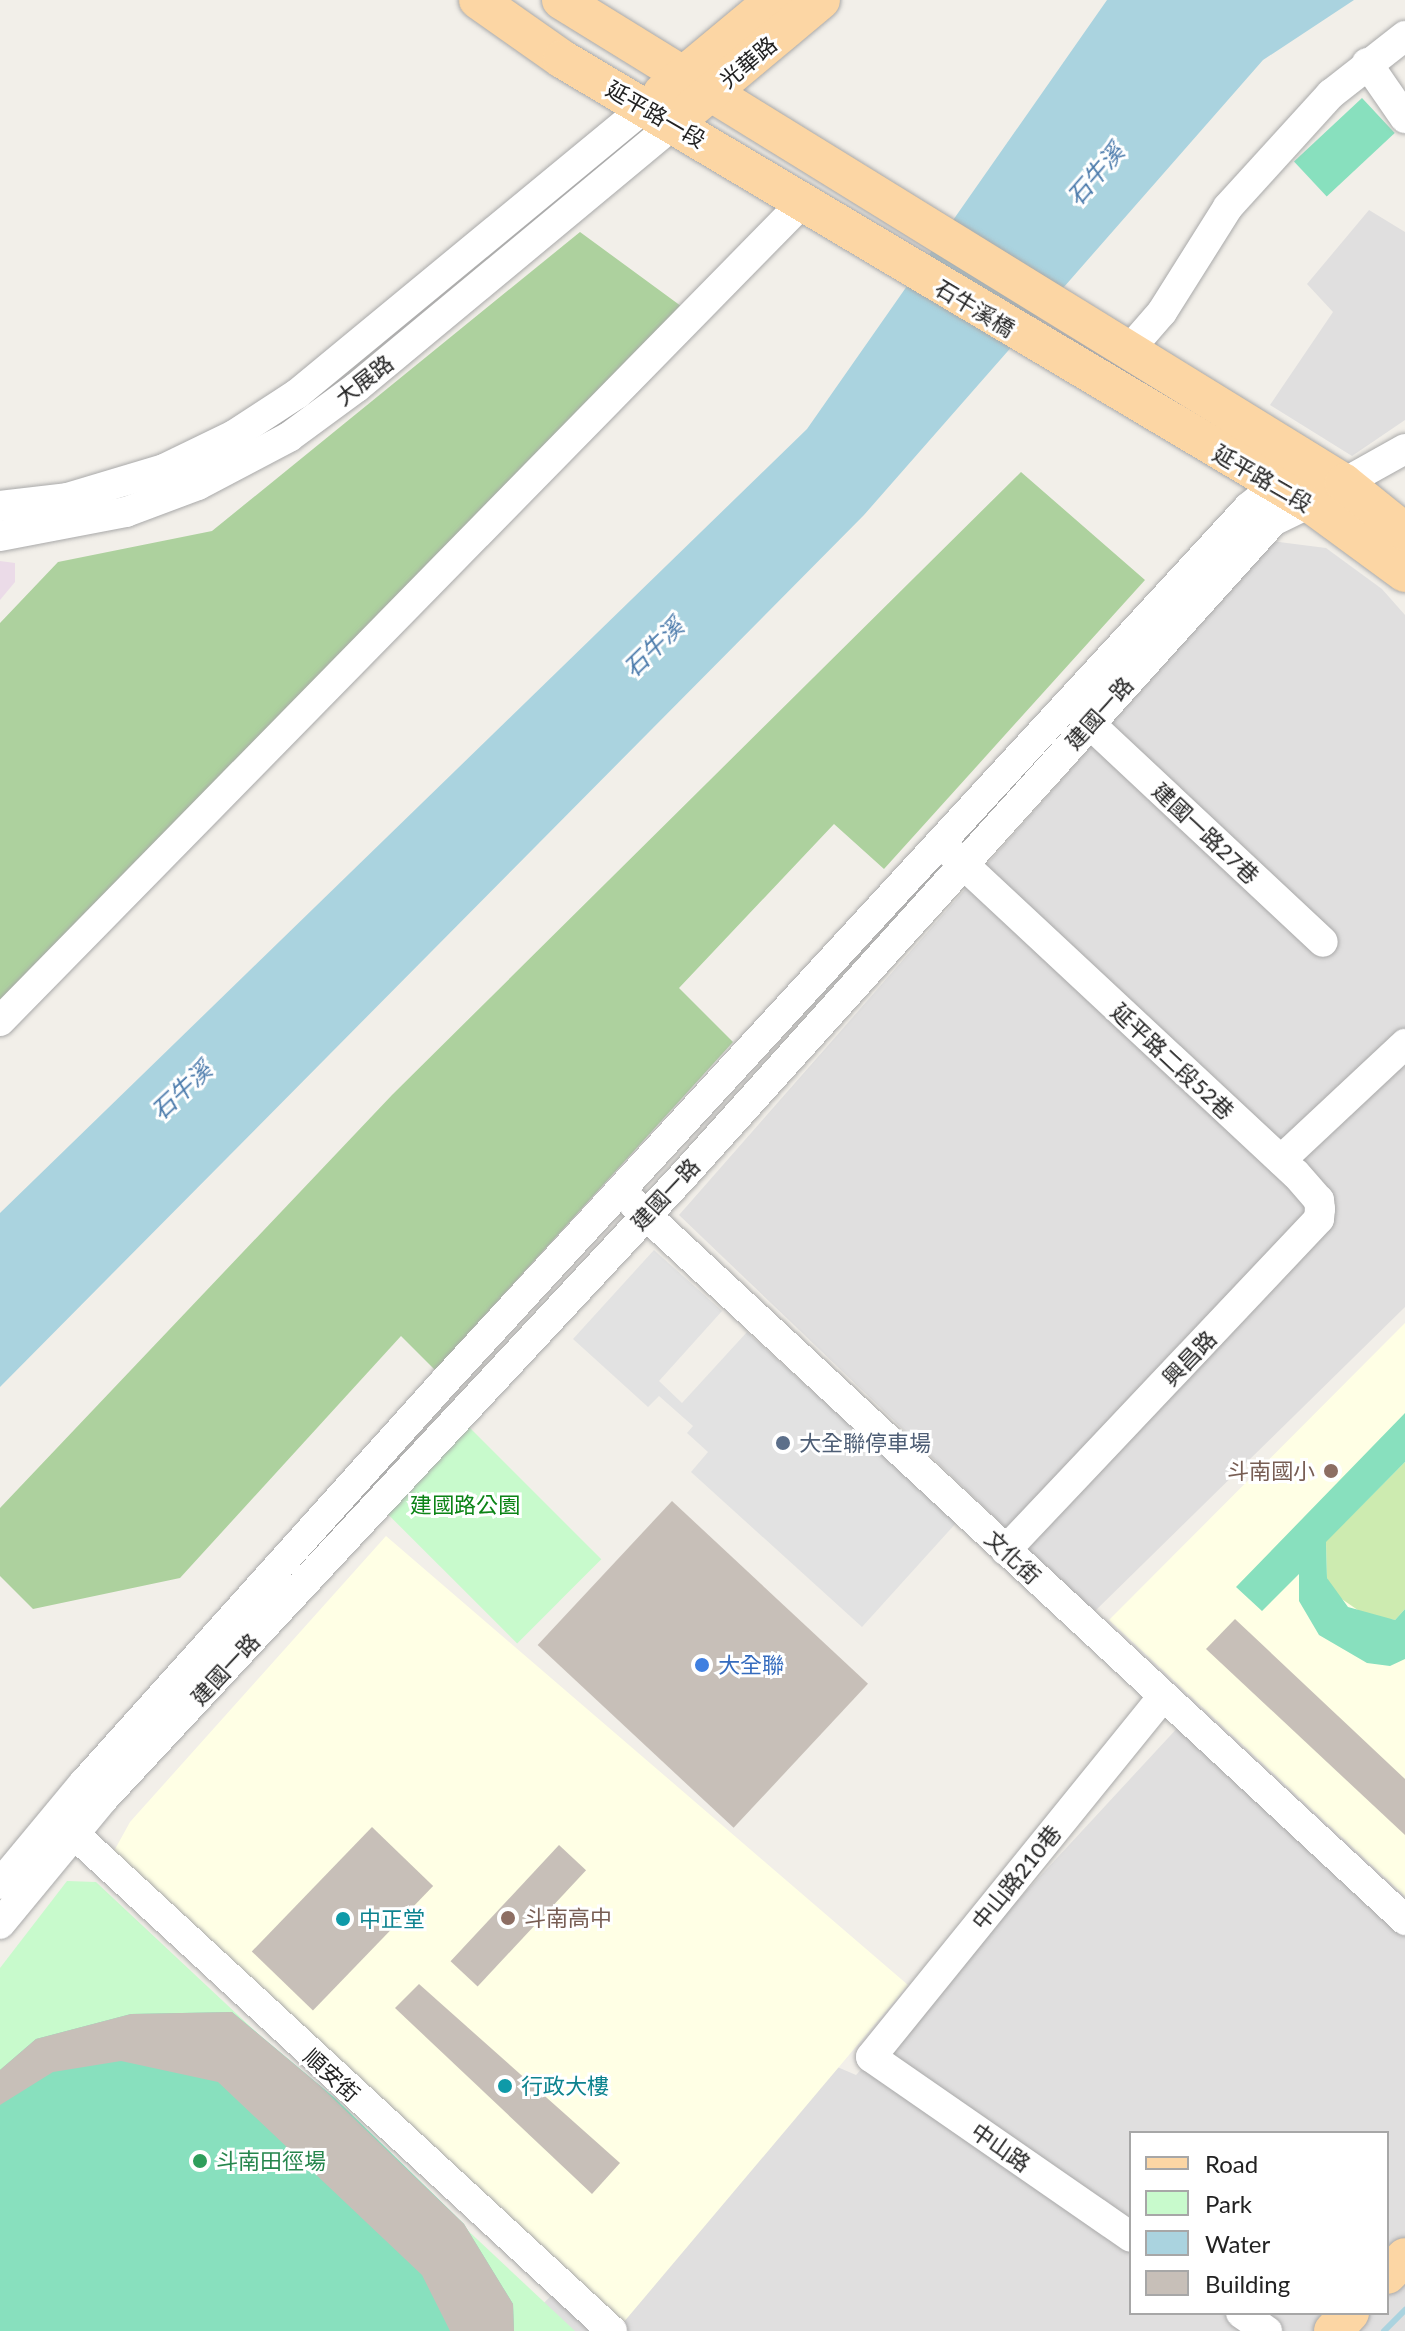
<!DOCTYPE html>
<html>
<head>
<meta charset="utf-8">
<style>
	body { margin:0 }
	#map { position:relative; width:1405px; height:2331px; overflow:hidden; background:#f2efe9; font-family:Lato,"Noto Sans TC",sans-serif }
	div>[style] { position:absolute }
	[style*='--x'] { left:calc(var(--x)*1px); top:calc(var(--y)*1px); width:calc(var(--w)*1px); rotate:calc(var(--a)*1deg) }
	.residential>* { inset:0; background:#e0dfdf }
	.industrial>* { inset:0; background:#ebdbe8 }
	.education>* { inset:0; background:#ffffe5 }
	.grass>* { inset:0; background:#cdebb0 }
	.forest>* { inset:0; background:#add19e }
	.park>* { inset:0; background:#c8facc; transform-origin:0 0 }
	.pitch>* { inset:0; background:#88e0be; transform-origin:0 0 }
	.parking>* { inset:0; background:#e2e2e2 }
	.water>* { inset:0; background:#aad3df }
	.stream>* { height:6px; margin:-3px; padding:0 3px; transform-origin:3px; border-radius:3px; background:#aad3df }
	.building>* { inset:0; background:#c7bfb8; transform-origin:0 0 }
	.roads { filter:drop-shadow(0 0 2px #a9a9a9) drop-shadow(0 0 2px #a9a9a9) }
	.minor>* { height:30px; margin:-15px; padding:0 15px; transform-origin:15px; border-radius:15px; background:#fff }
	.major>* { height:38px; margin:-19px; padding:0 19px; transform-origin:19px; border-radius:19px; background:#fcd6a4 }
	.dots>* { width:22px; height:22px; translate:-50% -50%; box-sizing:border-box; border:4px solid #fff; border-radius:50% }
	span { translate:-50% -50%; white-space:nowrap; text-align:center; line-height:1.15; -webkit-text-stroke:6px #fff; paint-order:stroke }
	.street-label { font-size:22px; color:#222 }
	.service-label { font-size:22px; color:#4e5e75 }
	.left { translate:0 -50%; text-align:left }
	.education-label { font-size:22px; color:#785e54 }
	.right { translate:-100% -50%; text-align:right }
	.park-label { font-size:22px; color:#0c8416 }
	.shop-label { font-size:22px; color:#366cbe }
	.culture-label { font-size:22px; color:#0d838f }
	.leisure-label { font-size:22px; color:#27864d }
	.water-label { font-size:24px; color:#4a7aab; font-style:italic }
	.legend { position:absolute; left:1129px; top:2131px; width:260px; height:184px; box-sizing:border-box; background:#fff; border:2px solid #a7a7a7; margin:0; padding:10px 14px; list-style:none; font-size:24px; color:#222 }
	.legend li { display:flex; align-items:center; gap:16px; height:40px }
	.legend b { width:40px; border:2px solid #a7a7a7 }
</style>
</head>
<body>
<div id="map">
	<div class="residential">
		<div style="clip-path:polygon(1369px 210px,1405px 232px,1405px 420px,1352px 456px,1270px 405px,1333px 312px,1307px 284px)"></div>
		<div style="clip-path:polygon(1271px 541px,1326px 548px,1382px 589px,1405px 615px,1405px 1307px,1094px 1612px,679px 1215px)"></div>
		<div style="clip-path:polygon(evenodd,1181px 1724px,1405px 1932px,1405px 2331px,531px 2331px,539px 2308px,793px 2048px,856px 2075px,1181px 1724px,1131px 2133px,1387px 2133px,1387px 2313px,1131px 2313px,1131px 2133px)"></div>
	</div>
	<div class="industrial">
		<div style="clip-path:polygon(0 561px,15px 563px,15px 582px,0 600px)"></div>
	</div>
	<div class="education">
		<div style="clip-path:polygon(1405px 1323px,1405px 1896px,1109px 1620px)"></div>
		<div style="clip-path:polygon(386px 1536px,908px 1985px,623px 2323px,114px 1851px,130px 1822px)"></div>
	</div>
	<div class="grass">
		<div style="clip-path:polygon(1405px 1462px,1405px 1609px,1395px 1620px,1365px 1615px,1333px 1593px,1327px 1578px,1326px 1541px)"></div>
	</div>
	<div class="forest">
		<div style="clip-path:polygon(580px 232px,685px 309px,0 1004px,0 623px,58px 562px,212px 531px)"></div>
		<div style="clip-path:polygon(1021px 472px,1145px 580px,884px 869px,834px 824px,679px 988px,733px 1042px,435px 1370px,401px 1336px,180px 1578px,33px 1609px,0 1576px,0 1508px,392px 1095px)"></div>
	</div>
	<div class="park">
		<div style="left:462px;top:1420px;width:197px;height:119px;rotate:45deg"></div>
		<div style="clip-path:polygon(67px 1881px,96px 1882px,575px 2331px,0 2331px,0 1968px)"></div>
	</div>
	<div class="pitch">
		<div style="left:1362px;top:98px;width:48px;height:93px;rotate:47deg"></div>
		<div style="clip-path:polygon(1405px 1413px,1405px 1462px,1326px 1542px,1327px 1578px,1348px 1607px,1395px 1620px,1405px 1609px,1405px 1659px,1390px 1666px,1367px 1663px,1319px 1635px,1299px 1601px,1299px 1574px,1262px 1611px,1236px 1587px)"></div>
		<div style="clip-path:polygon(232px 2012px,335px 2098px,464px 2224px,513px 2304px,514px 2331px,0 2331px,0 2070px,36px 2039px,131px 2014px)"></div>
	</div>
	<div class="parking">
		<div style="clip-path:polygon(654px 1250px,722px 1311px,659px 1381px,682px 1403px,747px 1332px,957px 1522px,862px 1627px,691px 1472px,708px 1452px,687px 1433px,693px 1426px,659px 1396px,648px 1407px,573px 1339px)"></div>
	</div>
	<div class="water">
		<div style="clip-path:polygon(1107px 0,1354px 0,1263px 60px,864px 515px,0 1387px,0 1213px,807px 429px)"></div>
	</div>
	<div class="stream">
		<div style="--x:1384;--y:2331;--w:30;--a:-45"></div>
	</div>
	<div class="building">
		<div style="left:672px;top:1501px;width:268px;height:197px;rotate:43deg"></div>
		<div style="clip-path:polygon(1235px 1619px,1405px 1779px,1405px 1835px,1206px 1649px)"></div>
		<div style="left:372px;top:1827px;width:85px;height:173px;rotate:44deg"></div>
		<div style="left:559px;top:1845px;width:37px;height:159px;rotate:43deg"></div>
		<div style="clip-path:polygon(419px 1984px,620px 2163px,592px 2194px,395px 2008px)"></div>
		<div style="clip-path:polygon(232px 2012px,319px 2085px,464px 2224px,513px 2304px,514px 2331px,450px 2331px,422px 2275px,218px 2082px,121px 2061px,53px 2072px,0 2105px,0 2070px,36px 2039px,131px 2014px)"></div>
	</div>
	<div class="roads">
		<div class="minor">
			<div style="--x:1367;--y:63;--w:67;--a:55.4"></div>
			<div style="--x:1129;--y:350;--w:50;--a:-49"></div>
			<div style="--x:1162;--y:312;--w:124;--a:-57.8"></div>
			<div style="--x:1228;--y:207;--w:153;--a:-47.7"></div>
			<div style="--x:1331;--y:94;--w:94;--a:-38.1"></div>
			<div style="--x:0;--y:506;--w:67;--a:-6.8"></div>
			<div style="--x:67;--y:498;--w:101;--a:-16.6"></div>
			<div style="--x:164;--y:469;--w:78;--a:-25.9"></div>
			<div style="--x:234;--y:435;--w:75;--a:-33.1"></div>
			<div style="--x:297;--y:394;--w:451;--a:-39.5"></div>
			<div style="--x:0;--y:536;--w:128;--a:-10.8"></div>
			<div style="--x:126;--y:512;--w:77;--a:-20.6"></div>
			<div style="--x:198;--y:485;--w:103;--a:-27.8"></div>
			<div style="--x:289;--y:437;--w:84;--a:-36.3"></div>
			<div style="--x:357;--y:387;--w:413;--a:-39.7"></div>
			<div style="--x:1089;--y:723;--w:320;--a:43.1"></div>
			<div style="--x:947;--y:849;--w:477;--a:43"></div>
			<div style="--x:1296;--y:1174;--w:35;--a:49"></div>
			<div style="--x:1319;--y:1200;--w:9;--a:84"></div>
			<div style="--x:1320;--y:1209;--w:10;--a:96"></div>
			<div style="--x:1319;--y:1219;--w:456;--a:133.4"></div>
			<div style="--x:0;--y:1021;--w:1146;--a:-45.57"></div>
			<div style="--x:1281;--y:1160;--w:170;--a:-43.1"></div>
			<div style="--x:633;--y:1203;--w:1054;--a:42.88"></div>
			<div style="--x:59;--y:1820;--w:753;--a:42.74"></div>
			<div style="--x:0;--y:1884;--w:131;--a:-50.3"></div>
			<div style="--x:84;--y:1783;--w:542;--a:-48.07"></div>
			<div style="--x:446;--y:1380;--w:1185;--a:-47.39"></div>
			<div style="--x:1248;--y:508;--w:35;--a:-39"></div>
			<div style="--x:1275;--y:486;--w:69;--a:-2.5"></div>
			<div style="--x:1344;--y:483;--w:70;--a:-29.1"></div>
			<div style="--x:0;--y:1924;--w:162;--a:-50.5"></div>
			<div style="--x:103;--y:1799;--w:853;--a:-47.04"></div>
			<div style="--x:684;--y:1175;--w:880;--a:-47.99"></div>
			<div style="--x:1273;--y:521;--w:59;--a:-26.1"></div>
			<div style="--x:1131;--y:2237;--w:316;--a:-145.3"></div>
			<div style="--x:871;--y:2057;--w:464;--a:-51"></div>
			<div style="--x:1241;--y:2313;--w:32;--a:35"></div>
		</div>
		<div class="major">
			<div style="--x:478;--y:0;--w:103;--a:35.1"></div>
			<div style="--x:562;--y:59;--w:873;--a:30.74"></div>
			<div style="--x:1312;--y:505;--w:115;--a:36.2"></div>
			<div style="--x:561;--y:0;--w:920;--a:31.67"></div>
			<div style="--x:1344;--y:483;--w:78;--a:38.8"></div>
			<div style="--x:662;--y:93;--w:146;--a:-39.7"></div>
			<div style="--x:692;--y:108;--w:168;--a:-39.9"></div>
			<div style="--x:1387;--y:2275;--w:25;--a:-45"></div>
			<div style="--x:1333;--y:2331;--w:25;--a:-47"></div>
		</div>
	</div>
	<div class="dots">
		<div style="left:783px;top:1443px;background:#5c6f8a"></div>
		<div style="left:1331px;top:1471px;background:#8d6e63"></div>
		<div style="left:702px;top:1665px;background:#3f7fe0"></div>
		<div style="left:508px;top:1918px;background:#8d6e63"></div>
		<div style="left:343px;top:1919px;background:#0f9aa8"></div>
		<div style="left:505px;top:2086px;background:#0f9aa8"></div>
		<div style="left:200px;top:2161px;background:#2e9e5b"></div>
	</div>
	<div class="street-label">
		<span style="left:748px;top:62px;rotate:-40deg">光華路</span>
		<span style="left:656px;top:114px;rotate:30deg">延平路一段</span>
		<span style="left:975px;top:308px;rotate:31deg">石牛溪橋</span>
		<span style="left:364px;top:380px;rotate:-38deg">大展路</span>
		<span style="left:1263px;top:478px;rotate:30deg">延平路二段</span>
		<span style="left:1099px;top:713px;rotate:-48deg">建國一路</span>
		<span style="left:1206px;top:833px;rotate:43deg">建國一路27巷</span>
		<span style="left:1173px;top:1061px;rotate:43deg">延平路二段52巷</span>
		<span style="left:665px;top:1194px;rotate:-47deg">建國一路</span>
		<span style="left:1189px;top:1358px;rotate:-46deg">興昌路</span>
		<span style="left:1013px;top:1557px;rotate:43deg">文化街</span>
		<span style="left:225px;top:1669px;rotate:-47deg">建國一路</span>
		<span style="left:1016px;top:1877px;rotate:-51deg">中山路210巷</span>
		<span style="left:332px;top:2075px;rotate:42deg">順安街</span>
		<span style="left:1001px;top:2147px;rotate:35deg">中山路</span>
	</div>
	<div class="service-label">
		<span class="left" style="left:799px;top:1443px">大全聯停車場</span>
	</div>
	<div class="education-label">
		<span class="right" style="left:1315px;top:1471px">斗南國小</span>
		<span class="left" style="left:524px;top:1918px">斗南高中</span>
	</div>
	<div class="park-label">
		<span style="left:465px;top:1505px">建國路公園</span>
	</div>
	<div class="shop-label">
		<span class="left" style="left:718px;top:1665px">大全聯</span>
	</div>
	<div class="culture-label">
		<span class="left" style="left:359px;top:1919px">中正堂</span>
		<span class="left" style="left:521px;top:2086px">行政大樓</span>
	</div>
	<div class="leisure-label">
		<span class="left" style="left:216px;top:2161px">斗南田徑場</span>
	</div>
	<div class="water-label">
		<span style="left:1095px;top:174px;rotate:-49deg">石牛溪</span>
		<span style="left:653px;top:647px;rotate:-44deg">石牛溪</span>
		<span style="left:181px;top:1090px;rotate:-43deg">石牛溪</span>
	</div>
	<ul class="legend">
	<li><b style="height:10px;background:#fcd6a4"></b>Road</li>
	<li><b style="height:22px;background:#c8facc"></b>Park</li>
	<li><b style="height:22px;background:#aad3df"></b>Water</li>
	<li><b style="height:22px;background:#c7bfb8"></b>Building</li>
	</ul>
</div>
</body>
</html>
